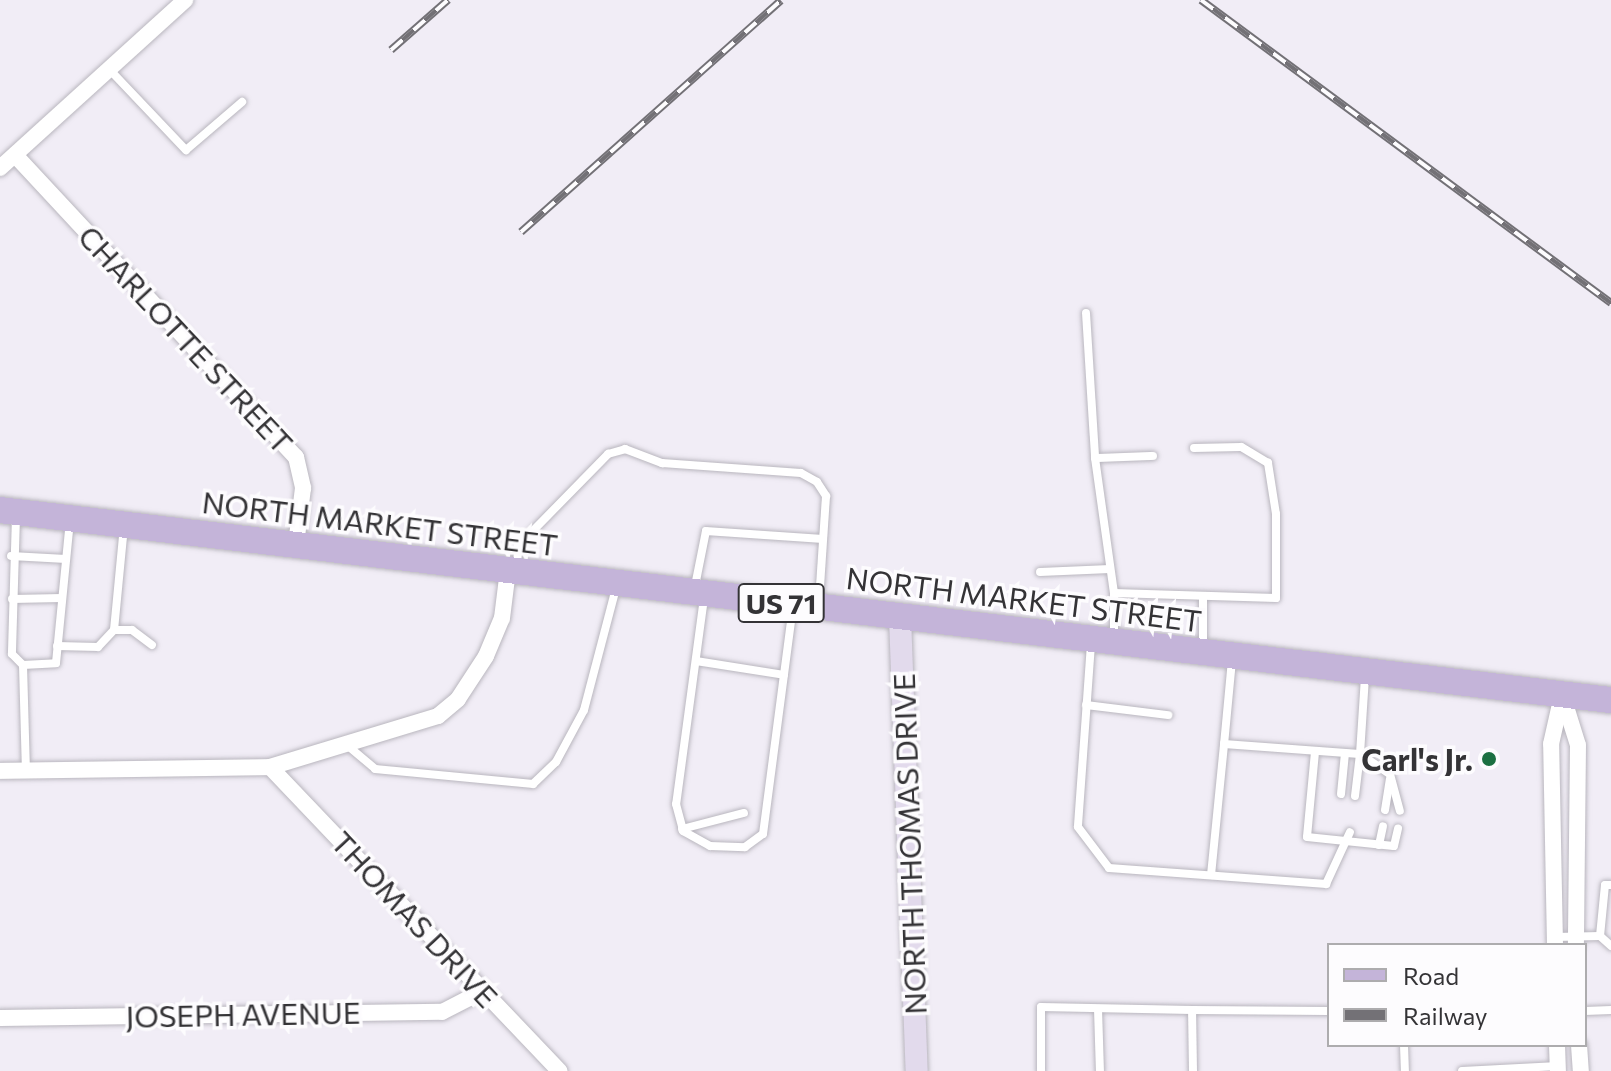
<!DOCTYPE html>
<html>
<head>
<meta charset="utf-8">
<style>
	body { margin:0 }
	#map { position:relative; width:1611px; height:1071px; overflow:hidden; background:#f1edf6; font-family:Commissioner,sans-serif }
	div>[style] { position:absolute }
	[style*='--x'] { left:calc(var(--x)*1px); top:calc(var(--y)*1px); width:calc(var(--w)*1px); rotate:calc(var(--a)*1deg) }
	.roads { filter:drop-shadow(0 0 2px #b9b6be) drop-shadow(0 0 2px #b9b6be) }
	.lane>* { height:8px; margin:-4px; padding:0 4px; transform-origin:4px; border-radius:4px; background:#fff }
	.street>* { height:16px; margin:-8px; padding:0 8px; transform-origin:8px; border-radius:8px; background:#fff }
	.secondary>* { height:22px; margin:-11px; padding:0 11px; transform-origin:11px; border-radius:11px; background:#e2daec }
	.primary>* { height:26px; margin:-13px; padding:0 13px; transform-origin:13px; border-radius:13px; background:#c4b4d9 }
	.rail>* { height:8px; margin-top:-4px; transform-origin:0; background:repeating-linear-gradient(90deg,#fdfcfe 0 15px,#737176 0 30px); box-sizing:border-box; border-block:2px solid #737176 }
	.dots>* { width:22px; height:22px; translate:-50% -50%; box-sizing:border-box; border:4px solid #fdfcfe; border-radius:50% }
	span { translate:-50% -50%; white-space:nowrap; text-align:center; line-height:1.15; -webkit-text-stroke:7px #fdfcfe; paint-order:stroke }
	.shield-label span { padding:2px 6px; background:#fdfcfe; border:2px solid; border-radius:6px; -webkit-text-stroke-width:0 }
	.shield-label { font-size:28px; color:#343336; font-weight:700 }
	.street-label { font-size:30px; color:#343336 }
	.poi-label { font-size:30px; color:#343336; font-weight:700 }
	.right { translate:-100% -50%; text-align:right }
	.legend { position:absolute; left:1327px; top:943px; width:260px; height:104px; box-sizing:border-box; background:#fdfcfe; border:2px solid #adacae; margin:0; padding:10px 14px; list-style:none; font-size:24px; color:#343336 }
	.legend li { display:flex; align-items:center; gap:16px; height:40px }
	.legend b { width:40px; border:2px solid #adacae }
</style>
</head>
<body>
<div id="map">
	<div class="roads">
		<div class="lane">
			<div style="--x:109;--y:69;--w:112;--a:46.5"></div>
			<div style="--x:186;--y:150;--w:74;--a:-40.6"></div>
			<div style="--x:1086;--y:313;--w:145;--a:86.4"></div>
			<div style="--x:1095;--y:458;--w:136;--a:82"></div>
			<div style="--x:1114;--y:593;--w:162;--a:1.8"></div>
			<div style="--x:1276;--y:598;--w:84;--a:-90"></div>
			<div style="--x:1276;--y:514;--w:52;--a:-98.9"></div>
			<div style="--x:1268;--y:463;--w:31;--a:-149"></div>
			<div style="--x:1241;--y:447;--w:47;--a:178.8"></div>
			<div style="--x:1095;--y:458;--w:58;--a:-2"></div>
			<div style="--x:16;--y:516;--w:138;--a:91.7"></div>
			<div style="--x:12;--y:654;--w:16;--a:45"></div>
			<div style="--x:23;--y:665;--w:105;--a:88.4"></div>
			<div style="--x:11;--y:556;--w:55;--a:3.1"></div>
			<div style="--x:517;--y:568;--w:22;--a:-87"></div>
			<div style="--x:518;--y:546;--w:129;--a:-45.6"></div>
			<div style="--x:608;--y:454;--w:18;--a:-16"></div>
			<div style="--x:625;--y:449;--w:40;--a:21"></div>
			<div style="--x:662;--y:463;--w:139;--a:4.1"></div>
			<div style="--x:801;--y:473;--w:18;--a:29"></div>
			<div style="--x:817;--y:482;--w:17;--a:57"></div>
			<div style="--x:826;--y:496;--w:106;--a:93.8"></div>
			<div style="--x:1040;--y:572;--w:70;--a:-2.5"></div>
			<div style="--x:695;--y:586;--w:56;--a:-78.7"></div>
			<div style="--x:706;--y:531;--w:117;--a:3.9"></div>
			<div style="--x:1203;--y:596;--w:51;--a:90"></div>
			<div style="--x:704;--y:598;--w:208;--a:97.7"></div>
			<div style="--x:676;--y:804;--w:28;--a:75"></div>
			<div style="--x:683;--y:831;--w:31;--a:29"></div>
			<div style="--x:710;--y:846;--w:35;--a:2"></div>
			<div style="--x:745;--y:847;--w:22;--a:-36"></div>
			<div style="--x:763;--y:834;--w:229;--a:-82.5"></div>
			<div style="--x:12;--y:599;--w:50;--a:-1.1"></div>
			<div style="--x:114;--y:630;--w:18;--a:0"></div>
			<div style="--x:132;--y:630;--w:25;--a:37"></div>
			<div style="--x:1114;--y:637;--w:44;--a:-90"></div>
			<div style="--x:1091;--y:644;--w:183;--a:94.1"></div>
			<div style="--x:1078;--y:827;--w:51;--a:52.9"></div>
			<div style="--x:1109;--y:868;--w:218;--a:4.2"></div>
			<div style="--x:1326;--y:884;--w:57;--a:-65.2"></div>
			<div style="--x:57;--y:646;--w:41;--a:1.4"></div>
			<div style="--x:98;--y:647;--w:23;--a:-47"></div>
			<div style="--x:114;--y:630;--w:103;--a:-84.5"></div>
			<div style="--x:1232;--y:660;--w:84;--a:95.4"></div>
			<div style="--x:1224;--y:744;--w:136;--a:4.2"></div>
			<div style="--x:1360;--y:754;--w:78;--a:-86.3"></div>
			<div style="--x:696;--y:661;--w:89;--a:9"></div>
			<div style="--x:23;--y:665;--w:33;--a:-3"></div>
			<div style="--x:56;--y:663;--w:143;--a:-84.4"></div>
			<div style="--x:1086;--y:705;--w:83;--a:7"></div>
			<div style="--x:348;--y:746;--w:35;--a:40"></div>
			<div style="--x:375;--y:769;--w:159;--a:5.4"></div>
			<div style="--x:533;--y:784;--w:32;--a:-44"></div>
			<div style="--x:556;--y:762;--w:59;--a:-61.7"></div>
			<div style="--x:584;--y:710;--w:126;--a:-75.3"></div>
			<div style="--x:1315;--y:752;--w:85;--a:95.4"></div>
			<div style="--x:1307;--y:837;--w:87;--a:5.9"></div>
			<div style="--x:1394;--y:846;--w:18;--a:-77"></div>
			<div style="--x:1341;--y:794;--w:41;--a:-84.4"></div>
			<div style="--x:1355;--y:796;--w:42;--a:-83.2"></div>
			<div style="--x:1360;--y:754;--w:36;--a:34"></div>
			<div style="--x:1390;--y:774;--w:38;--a:75"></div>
			<div style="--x:1385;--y:810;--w:31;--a:-81"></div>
			<div style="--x:682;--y:829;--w:64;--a:-14.5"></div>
			<div style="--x:1379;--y:845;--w:19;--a:-78"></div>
			<div style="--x:1211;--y:875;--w:132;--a:-84.3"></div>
			<div style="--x:1600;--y:936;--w:51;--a:-84.4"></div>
			<div style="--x:1605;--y:885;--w:6;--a:0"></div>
			<div style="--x:1555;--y:937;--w:45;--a:-1.3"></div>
			<div style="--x:1600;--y:936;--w:15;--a:42"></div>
			<div style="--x:1098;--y:1009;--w:62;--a:88.2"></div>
			<div style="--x:1585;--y:1011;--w:26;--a:-2"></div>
			<div style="--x:1404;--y:1045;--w:26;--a:88"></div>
			<div style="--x:1041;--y:1071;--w:64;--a:-90"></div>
			<div style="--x:1041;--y:1007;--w:151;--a:1.1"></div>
			<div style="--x:1193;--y:1071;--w:61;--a:-90.9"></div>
			<div style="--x:1192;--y:1010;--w:137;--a:0.4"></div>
			<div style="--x:1462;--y:1071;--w:96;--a:-3"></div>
		</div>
		<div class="street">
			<div style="--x:15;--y:155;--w:413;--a:47.1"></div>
			<div style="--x:296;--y:457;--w:32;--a:77"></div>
			<div style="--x:303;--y:488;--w:57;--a:97"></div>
			<div style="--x:0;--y:168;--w:250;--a:-42.2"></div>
			<div style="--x:1562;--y:694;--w:53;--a:72.6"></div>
			<div style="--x:1578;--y:745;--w:200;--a:90.6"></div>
			<div style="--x:270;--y:767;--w:420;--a:46.4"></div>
			<div style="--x:0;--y:771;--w:270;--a:-0.8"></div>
			<div style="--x:270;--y:767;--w:176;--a:-16.9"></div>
			<div style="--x:438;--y:716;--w:26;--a:-40"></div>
			<div style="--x:458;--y:699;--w:51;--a:-56.9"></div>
			<div style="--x:486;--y:656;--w:41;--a:-67.2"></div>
			<div style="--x:502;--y:618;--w:48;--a:-82.9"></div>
			<div style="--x:1555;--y:945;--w:201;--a:-91.1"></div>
			<div style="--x:1551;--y:744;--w:50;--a:-77.3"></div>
			<div style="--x:0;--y:1018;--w:442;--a:-0.8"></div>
			<div style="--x:442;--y:1012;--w:44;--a:-27.1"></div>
			<div style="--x:1557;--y:1045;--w:26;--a:88"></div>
			<div style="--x:1579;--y:1045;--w:26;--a:86"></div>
		</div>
		<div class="secondary">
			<div style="--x:900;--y:617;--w:454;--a:87.9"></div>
		</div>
		<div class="primary">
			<div style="--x:0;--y:510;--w:1622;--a:6.73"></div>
		</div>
	</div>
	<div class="rail">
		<div style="--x:1201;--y:0;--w:510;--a:36.47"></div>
		<div style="--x:391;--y:50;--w:76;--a:-41.3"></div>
		<div style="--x:521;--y:232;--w:348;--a:-41.7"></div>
	</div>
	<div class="dots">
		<div style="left:1489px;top:759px;background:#1c7042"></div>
	</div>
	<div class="shield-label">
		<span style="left:781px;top:603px">US 71</span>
	</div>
	<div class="street-label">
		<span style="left:186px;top:339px;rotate:47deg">CHARLOTTE STREET</span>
		<span style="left:380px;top:523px;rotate:7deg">NORTH MARKET STREET</span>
		<span style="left:1024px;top:599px;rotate:7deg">NORTH MARKET STREET</span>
		<span style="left:909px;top:844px;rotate:-92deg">NORTH THOMAS DRIVE</span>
		<span style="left:415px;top:919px;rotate:47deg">THOMAS DRIVE</span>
		<span style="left:243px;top:1014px;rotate:-1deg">JOSEPH AVENUE</span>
	</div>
	<div class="poi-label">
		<span class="right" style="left:1473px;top:759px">Carl's Jr.</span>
	</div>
	<ul class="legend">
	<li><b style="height:10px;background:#c4b4d9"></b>Road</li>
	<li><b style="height:10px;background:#737176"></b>Railway</li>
	</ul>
</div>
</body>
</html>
